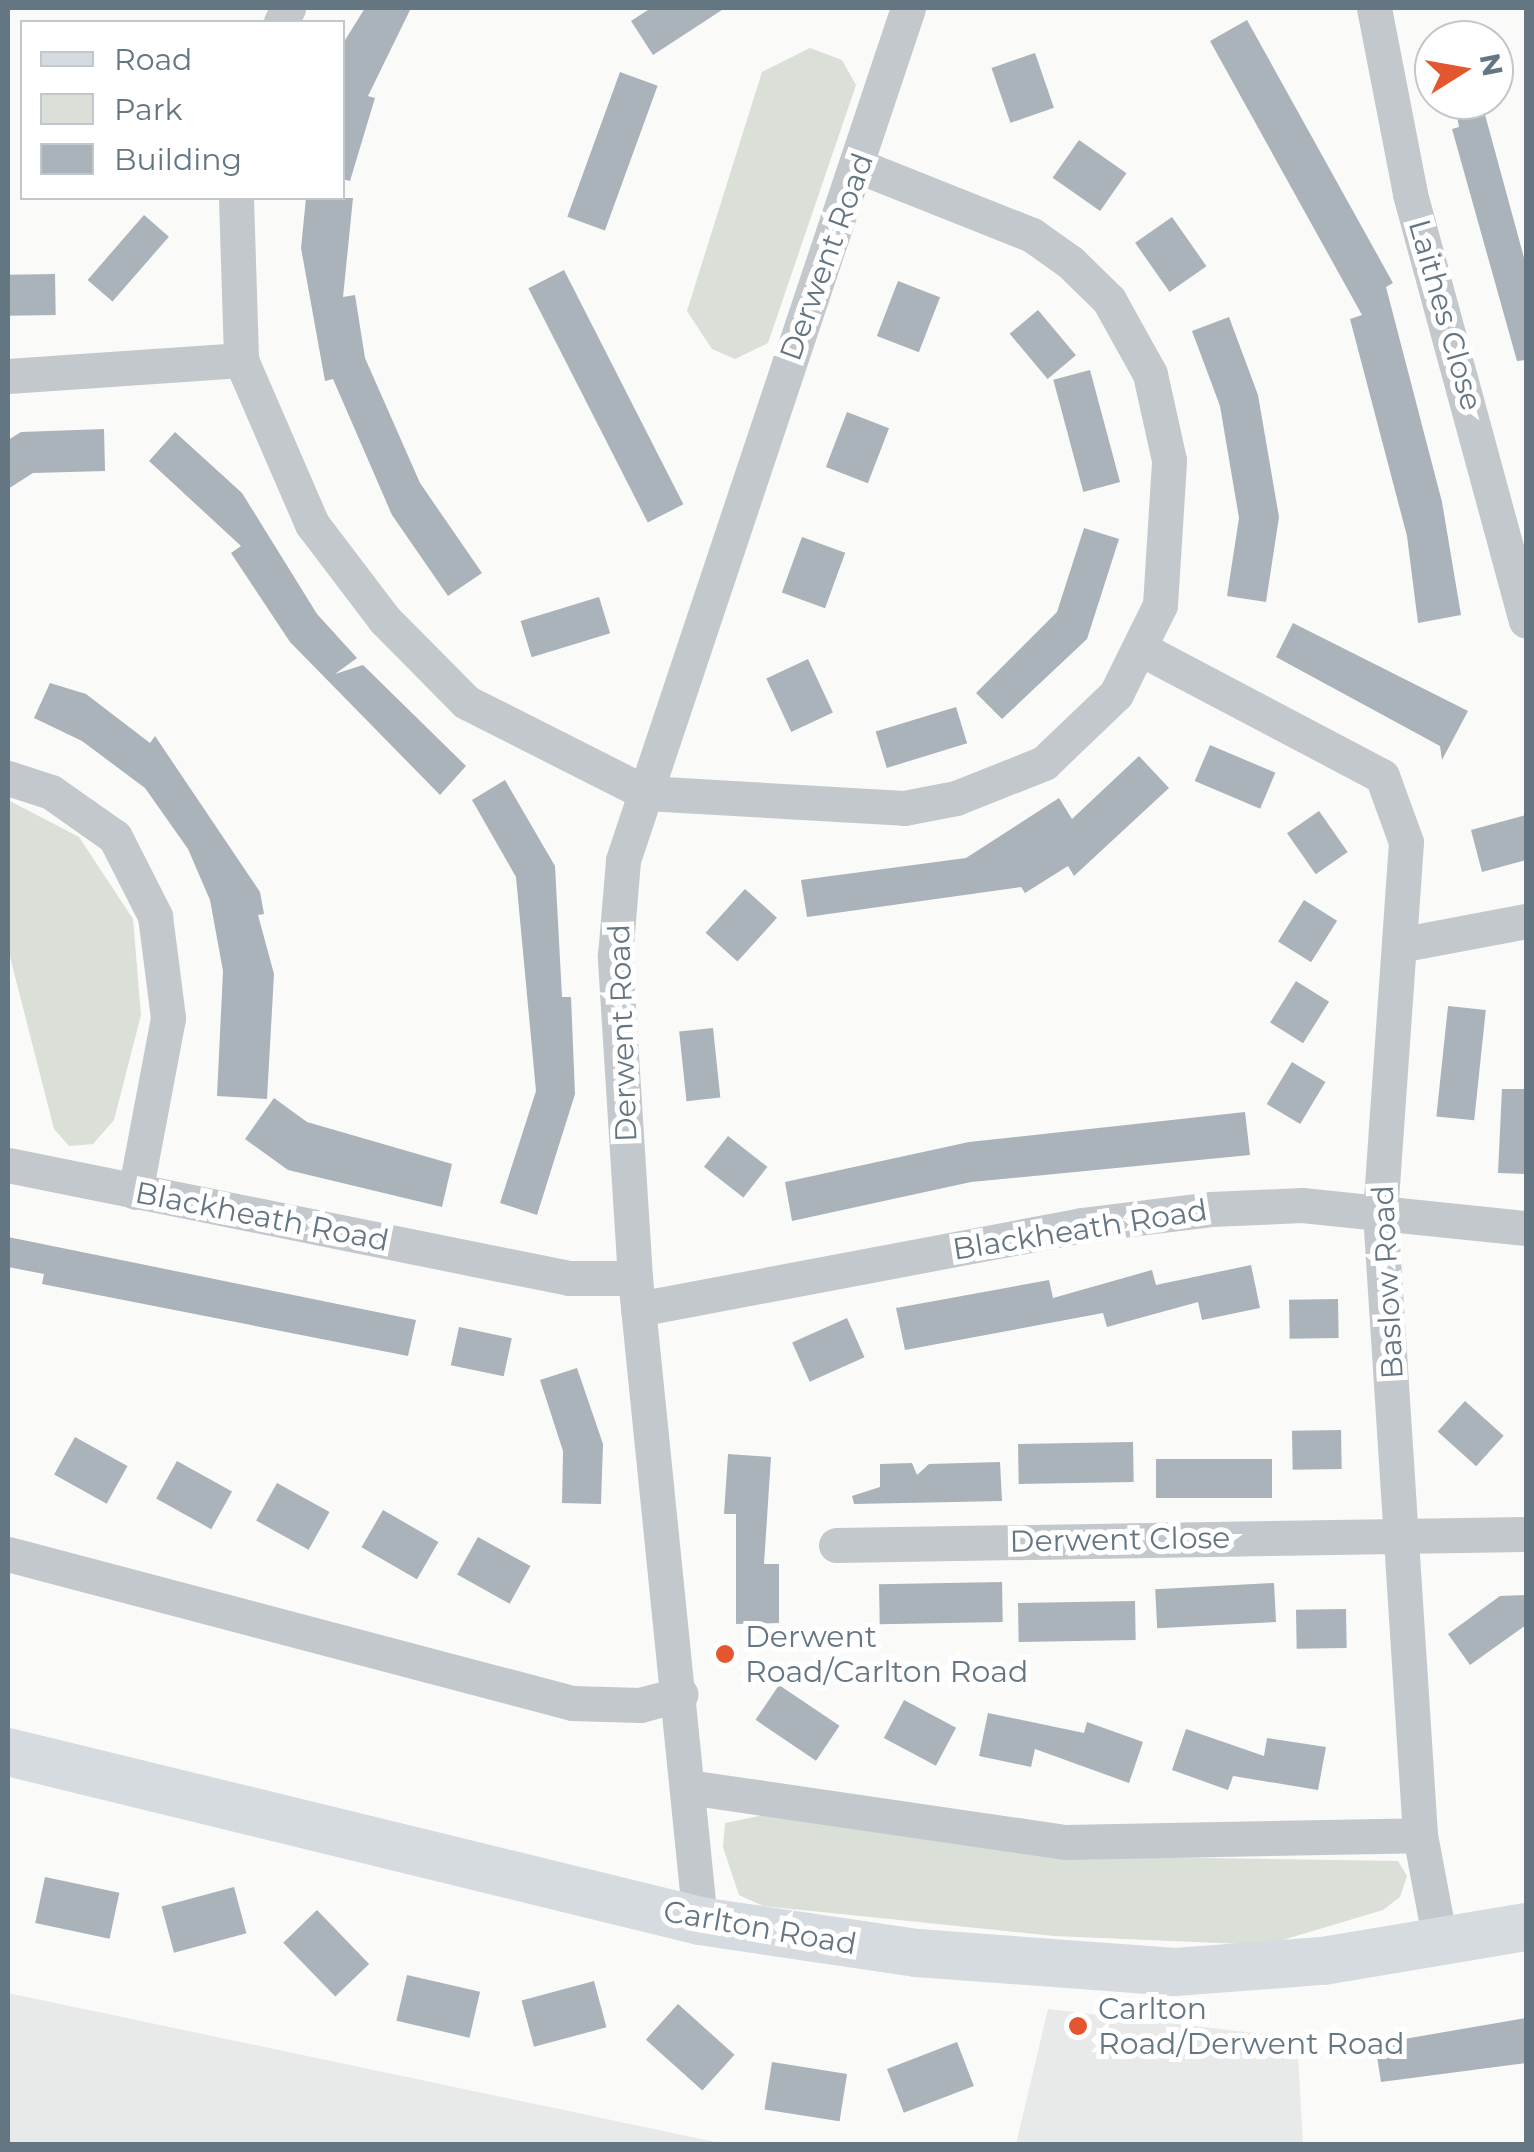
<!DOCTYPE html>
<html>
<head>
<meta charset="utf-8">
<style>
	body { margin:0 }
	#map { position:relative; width:1534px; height:2152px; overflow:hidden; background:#fafaf8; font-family:Montserrat,sans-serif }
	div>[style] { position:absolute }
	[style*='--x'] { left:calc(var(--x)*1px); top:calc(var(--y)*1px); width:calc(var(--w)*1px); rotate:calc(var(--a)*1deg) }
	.built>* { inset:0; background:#e8e9e9 }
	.green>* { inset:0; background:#dadfd7 }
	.building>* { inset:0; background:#aab3b9; transform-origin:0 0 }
	.street>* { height:35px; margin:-17.5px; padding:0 17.5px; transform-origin:17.5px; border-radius:17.5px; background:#c3c8cc }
	.secondary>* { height:48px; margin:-24px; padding:0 24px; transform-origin:24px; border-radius:24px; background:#d6dbdf }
	.dots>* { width:28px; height:28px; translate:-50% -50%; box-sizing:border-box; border:5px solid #fff; border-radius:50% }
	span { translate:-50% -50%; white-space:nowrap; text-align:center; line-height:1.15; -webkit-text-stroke:10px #fff; paint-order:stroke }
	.street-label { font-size:30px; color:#657683 }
	.poi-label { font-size:30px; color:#657683 }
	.left { translate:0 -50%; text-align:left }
	.frame { position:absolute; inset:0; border:10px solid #657683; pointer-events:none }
	.legend { position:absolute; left:20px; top:20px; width:325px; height:180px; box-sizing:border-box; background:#fff; border:2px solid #c1c8cd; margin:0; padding:12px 18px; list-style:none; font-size:30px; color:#657683 }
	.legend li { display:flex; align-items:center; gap:20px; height:50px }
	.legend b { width:50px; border:2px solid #c1c8cd }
	.north { position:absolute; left:1414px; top:20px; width:100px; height:100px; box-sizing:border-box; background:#fff; border:2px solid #c1c8cd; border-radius:50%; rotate:79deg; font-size:28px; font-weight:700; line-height:40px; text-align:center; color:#657683 }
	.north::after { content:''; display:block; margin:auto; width:35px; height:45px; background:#e4572e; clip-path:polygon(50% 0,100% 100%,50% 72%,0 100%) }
</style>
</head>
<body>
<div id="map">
	<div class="built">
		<div style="clip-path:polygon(8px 1993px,725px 2144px,8px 2144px)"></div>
		<div style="clip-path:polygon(1048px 2009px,1297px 2038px,1303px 2144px,1016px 2144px)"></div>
	</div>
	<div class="green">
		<div style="clip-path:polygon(810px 48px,842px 60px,856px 85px,768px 343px,735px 359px,712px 349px,687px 311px,762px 72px)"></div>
		<div style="clip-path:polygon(8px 800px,79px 837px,133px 919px,141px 1015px,114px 1120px,93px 1144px,69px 1146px,54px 1129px,8px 949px)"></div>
		<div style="clip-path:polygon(769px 1814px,1084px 1856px,1398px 1861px,1407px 1876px,1400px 1897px,1383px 1910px,1266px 1945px,1054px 1936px,763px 1906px,739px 1895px,723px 1847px,725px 1823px)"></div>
	</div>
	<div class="building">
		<div style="clip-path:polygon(365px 8px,411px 8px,368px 96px,375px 98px,350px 181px,342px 179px,342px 45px)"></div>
		<div style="clip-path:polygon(651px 8px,725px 8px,653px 55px,631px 21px)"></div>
		<div style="clip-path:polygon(1247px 20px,1393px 283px,1386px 287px,1442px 502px,1461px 615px,1418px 623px,1407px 536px,1350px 319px,1362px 315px,1210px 41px)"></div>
		<div style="left:1035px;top:53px;width:58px;height:46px;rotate:71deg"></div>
		<div style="left:620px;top:72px;width:40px;height:154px;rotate:20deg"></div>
		<div style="clip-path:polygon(1454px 100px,1481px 100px,1526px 265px,1526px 360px,1517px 361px,1452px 129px,1459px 127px)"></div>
		<div style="left:1079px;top:140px;width:58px;height:46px;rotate:35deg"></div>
		<div style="clip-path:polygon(306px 198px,353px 198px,343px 297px,355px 295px,365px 358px,420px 483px,482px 573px,448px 596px,392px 515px,333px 379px,325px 381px,301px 248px)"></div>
		<div style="left:144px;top:215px;width:33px;height:86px;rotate:41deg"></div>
		<div style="left:1172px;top:217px;width:60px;height:45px;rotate:55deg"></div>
		<div style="left:564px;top:270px;width:263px;height:40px;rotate:63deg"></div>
		<div style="left:55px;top:274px;width:41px;height:47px;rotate:89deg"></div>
		<div style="left:898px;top:281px;width:45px;height:59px;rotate:21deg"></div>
		<div style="left:1038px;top:310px;width:59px;height:37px;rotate:50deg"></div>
		<div style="clip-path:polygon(1229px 317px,1258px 395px,1279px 517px,1266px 602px,1227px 596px,1239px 518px,1220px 406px,1192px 331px)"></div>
		<div style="left:1090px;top:370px;width:116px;height:38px;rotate:75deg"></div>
		<div style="left:847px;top:412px;width:45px;height:59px;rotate:21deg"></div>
		<div style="clip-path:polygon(104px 429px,105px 471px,33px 473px,8px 489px,8px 440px,21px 432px)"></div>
		<div style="clip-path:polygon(175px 432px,242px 493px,317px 614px,357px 658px,335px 674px,363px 665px,466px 766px,440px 795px,290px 642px,231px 553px,241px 546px,149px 461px)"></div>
		<div style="clip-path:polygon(1084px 528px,1119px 539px,1087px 639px,1002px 719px,976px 693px,1057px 612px)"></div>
		<div style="left:802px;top:537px;width:46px;height:59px;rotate:20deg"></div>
		<div style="left:599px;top:597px;width:38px;height:82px;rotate:73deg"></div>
		<div style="clip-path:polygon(1293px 623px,1468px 711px,1442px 760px,1440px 746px,1276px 657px)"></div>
		<div style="left:808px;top:659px;width:59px;height:46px;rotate:65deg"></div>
		<div style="clip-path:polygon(50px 683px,86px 694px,150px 743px,155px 736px,260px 892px,264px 914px,258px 915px,274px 974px,267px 1099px,217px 1096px,223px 971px,210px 900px,188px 849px,145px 788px,82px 741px,34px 718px)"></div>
		<div style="left:956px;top:707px;width:38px;height:84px;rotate:73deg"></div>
		<div style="left:1210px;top:745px;width:71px;height:39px;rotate:23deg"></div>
		<div style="clip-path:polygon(1139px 756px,1169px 788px,1074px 876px,1068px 866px,1025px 893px,1021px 887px,807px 917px,801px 880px,966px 858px,1059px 798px,1072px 819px)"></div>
		<div style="clip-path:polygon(505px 780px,555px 866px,562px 997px,571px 997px,575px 1094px,537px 1215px,500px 1203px,536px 1091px,516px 877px,472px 800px)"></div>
		<div style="left:1319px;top:811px;width:50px;height:39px;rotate:55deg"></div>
		<div style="clip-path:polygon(1526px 815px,1526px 860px,1482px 872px,1471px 830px)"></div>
		<div style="left:745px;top:889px;width:43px;height:59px;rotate:42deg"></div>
		<div style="left:1304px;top:900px;width:39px;height:49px;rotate:32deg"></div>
		<div style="left:1296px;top:981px;width:39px;height:49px;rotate:32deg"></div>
		<div style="left:1448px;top:1006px;width:38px;height:111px;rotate:6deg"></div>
		<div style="left:713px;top:1028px;width:70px;height:34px;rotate:84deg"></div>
		<div style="left:1292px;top:1062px;width:39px;height:49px;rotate:31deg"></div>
		<div style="clip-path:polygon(1502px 1089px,1526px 1089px,1526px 1174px,1498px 1173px)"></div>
		<div style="clip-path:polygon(274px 1098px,307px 1122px,452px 1164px,442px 1207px,288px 1170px,245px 1139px)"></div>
		<div style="clip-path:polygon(1245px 1112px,1250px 1155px,971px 1182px,792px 1221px,785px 1182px,969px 1142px)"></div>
		<div style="left:728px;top:1136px;width:50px;height:39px;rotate:38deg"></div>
		<div style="clip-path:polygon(8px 1237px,416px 1320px,408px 1356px,42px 1284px,44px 1274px,8px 1267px)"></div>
		<div style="clip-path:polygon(1251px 1265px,1260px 1308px,1202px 1320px,1198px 1302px,1107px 1327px,1103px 1313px,905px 1350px,896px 1308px,1049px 1280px,1053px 1298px,1152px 1270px,1156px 1285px)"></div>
		<div style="left:1338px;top:1299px;width:39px;height:49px;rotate:89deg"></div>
		<div style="left:847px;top:1318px;width:43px;height:60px;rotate:66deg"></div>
		<div style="left:459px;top:1327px;width:54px;height:39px;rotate:12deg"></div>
		<div style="clip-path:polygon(577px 1368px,603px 1444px,601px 1504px,562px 1503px,563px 1451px,540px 1380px)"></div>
		<div style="left:1465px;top:1401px;width:52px;height:41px;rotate:42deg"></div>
		<div style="left:1341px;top:1430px;width:39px;height:49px;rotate:89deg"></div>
		<div style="left:75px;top:1437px;width:60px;height:43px;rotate:29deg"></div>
		<div style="left:1133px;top:1442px;width:40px;height:115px;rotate:89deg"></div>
		<div style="clip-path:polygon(728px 1454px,771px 1457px,764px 1564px,779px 1564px,779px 1623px,736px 1624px,736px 1514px,724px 1514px)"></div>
		<div style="left:1272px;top:1459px;width:39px;height:116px;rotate:90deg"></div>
		<div style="left:177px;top:1461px;width:63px;height:43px;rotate:29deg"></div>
		<div style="clip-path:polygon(1000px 1462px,1002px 1501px,854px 1504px,852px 1496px,880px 1487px,880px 1464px,912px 1463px,917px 1475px,929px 1464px)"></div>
		<div style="left:277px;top:1483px;width:60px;height:43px;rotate:29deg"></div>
		<div style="left:383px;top:1510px;width:64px;height:43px;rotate:30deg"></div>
		<div style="left:478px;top:1537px;width:60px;height:43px;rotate:29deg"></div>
		<div style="left:1002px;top:1582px;width:40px;height:123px;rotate:89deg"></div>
		<div style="left:1274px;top:1583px;width:39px;height:119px;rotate:87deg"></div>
		<div style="clip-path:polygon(1526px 1595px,1526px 1625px,1470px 1665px,1448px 1634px,1500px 1596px)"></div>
		<div style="left:1135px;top:1601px;width:39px;height:117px;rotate:89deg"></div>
		<div style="left:1346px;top:1609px;width:39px;height:50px;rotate:89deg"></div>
		<div style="left:779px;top:1685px;width:73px;height:42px;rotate:34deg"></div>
		<div style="left:904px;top:1700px;width:59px;height:43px;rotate:28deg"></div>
		<div style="clip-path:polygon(988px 1713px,1084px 1733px,1087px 1722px,1143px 1742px,1129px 1783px,1035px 1749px,1031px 1767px,979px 1756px)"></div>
		<div style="clip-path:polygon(1186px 1729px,1264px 1756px,1267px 1738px,1326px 1747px,1318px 1790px,1233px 1776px,1228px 1790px,1172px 1770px)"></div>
		<div style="left:45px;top:1877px;width:76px;height:47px;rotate:12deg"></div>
		<div style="left:234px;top:1887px;width:48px;height:75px;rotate:75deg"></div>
		<div style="left:317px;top:1910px;width:75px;height:47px;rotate:46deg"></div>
		<div style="left:407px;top:1975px;width:75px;height:47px;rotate:13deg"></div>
		<div style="left:594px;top:1981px;width:48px;height:75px;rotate:75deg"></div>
		<div style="left:678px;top:2004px;width:76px;height:48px;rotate:42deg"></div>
		<div style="clip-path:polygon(1526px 2018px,1526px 2063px,1381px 2082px,1375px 2044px)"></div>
		<div style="left:957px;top:2042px;width:47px;height:75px;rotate:69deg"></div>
		<div style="left:772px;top:2062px;width:76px;height:48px;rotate:9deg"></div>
	</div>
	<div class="street">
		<div style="--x:1374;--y:8;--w:189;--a:79"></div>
		<div style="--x:1410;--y:194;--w:442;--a:74.8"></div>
		<div style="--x:281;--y:22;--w:16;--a:-63"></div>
		<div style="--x:236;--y:198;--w:162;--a:88.2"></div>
		<div style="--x:241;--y:360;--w:179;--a:66.6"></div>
		<div style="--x:312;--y:524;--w:119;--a:52.8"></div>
		<div style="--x:384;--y:619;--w:117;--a:45.3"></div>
		<div style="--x:466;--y:702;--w:202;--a:26.8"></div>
		<div style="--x:646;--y:793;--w:258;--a:3.3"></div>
		<div style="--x:904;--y:808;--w:53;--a:-10.9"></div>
		<div style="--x:956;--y:798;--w:95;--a:-21.7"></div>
		<div style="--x:1044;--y:763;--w:100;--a:-43.8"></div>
		<div style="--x:1116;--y:694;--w:99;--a:-63.7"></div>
		<div style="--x:1160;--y:605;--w:145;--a:-86.4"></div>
		<div style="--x:1169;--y:460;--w:88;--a:-102.5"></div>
		<div style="--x:1150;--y:374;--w:85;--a:-119"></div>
		<div style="--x:1109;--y:300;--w:54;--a:-135.7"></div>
		<div style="--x:1070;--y:262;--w:47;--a:-144.6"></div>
		<div style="--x:1032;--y:235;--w:184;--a:-158.3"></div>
		<div style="--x:8;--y:376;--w:234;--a:-3.9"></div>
		<div style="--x:1143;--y:650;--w:270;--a:27.8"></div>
		<div style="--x:1382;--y:776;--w:70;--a:70"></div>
		<div style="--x:1406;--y:842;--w:372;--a:94"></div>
		<div style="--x:1380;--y:1213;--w:623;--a:86.32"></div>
		<div style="--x:1420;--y:1835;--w:108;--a:79.3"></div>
		<div style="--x:8;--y:778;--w:45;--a:18"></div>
		<div style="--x:51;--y:792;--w:78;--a:35.1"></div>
		<div style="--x:115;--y:837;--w:89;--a:63.1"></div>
		<div style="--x:155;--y:916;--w:103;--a:82.7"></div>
		<div style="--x:168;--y:1018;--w:177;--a:100.7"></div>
		<div style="--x:1399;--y:945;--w:129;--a:-10.7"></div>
		<div style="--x:8;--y:1165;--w:572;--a:11.39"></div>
		<div style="--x:569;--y:1278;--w:66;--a:0"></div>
		<div style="--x:638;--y:1309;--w:451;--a:-10.7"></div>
		<div style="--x:1081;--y:1225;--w:131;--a:-7"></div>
		<div style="--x:1211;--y:1209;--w:91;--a:-2.5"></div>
		<div style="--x:1302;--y:1205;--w:225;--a:5.9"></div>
		<div style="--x:836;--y:1545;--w:690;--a:-0.91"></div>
		<div style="--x:8;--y:1554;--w:583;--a:14.8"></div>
		<div style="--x:572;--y:1703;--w:68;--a:1.7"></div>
		<div style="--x:640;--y:1705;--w:42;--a:-15"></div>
		<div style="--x:688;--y:1787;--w:381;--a:8.3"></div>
		<div style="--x:1065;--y:1842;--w:355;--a:-1.1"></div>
		<div style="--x:700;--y:1921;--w:646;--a:-95.77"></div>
		<div style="--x:635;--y:1278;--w:323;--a:-93.6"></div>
		<div style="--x:615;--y:956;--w:96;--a:-85.2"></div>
		<div style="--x:623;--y:860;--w:898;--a:-71.5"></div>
	</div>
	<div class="secondary">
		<div style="--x:8;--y:1752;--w:712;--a:13.72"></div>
		<div style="--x:700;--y:1921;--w:219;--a:8.4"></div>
		<div style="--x:917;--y:1953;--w:259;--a:4.2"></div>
		<div style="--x:1175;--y:1972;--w:148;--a:-4.3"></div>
		<div style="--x:1323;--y:1961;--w:206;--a:-9.5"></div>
	</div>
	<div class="dots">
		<div style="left:725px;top:1654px;background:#e4572e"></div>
		<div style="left:1078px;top:2026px;background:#e4572e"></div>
	</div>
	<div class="street-label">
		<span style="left:827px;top:257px;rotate:-70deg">Derwent Road</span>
		<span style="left:1445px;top:315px;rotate:74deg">Laithes Close</span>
		<span style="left:623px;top:1033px;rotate:-92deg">Derwent Road</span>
		<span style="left:262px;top:1217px;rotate:11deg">Blackheath Road</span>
		<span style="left:1080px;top:1230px;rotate:-9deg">Blackheath Road</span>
		<span style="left:1388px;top:1282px;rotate:-93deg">Baslow Road</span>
		<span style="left:1120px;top:1540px;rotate:-1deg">Derwent Close</span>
		<span style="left:760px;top:1928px;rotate:10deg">Carlton Road</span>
	</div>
	<div class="poi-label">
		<span class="left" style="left:745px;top:1654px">Derwent<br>Road/Carlton Road</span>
		<span class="left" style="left:1098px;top:2026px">Carlton<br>Road/Derwent Road</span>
	</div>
	<div class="frame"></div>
	<ul class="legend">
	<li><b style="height:12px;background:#d6dbdf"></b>Road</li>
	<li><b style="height:28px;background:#dadfd7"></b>Park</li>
	<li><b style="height:28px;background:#aab3b9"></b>Building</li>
	</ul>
	<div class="north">N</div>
</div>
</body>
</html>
